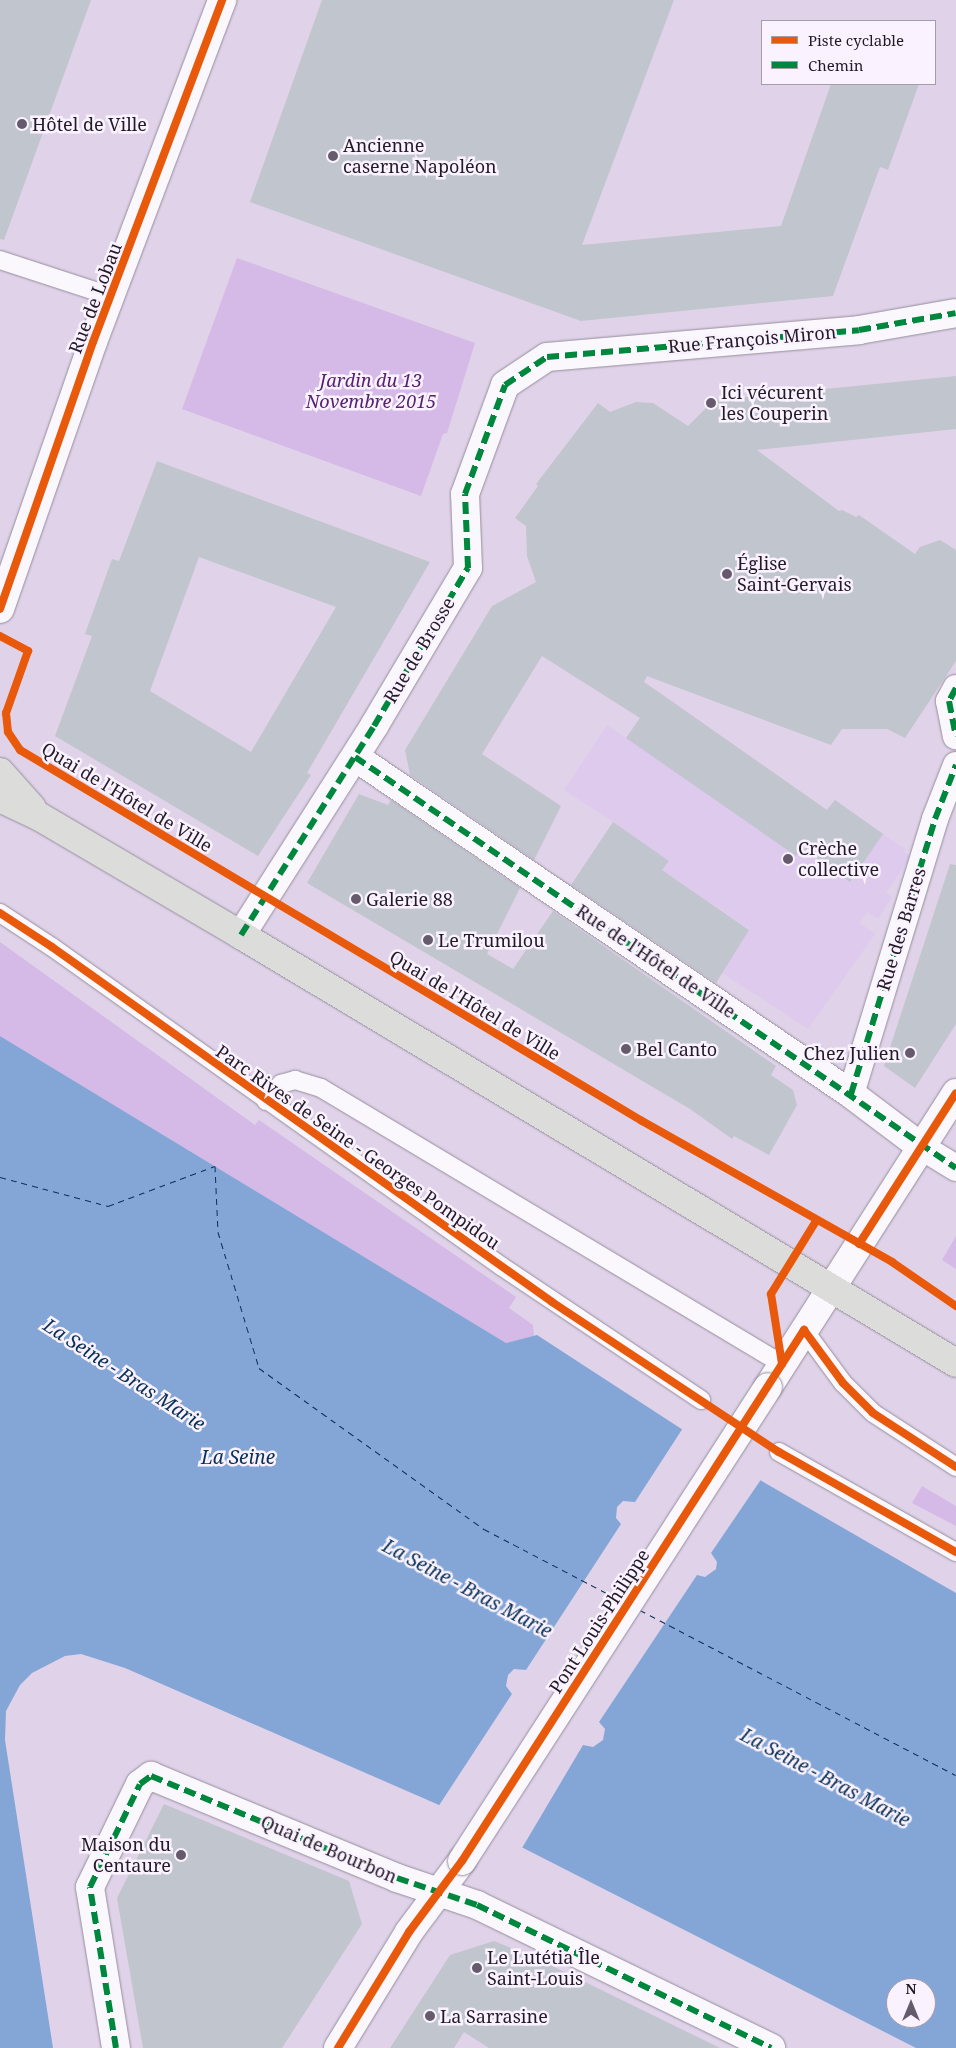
<!DOCTYPE html>
<html>
<head>
<meta charset="utf-8">
<style>
	body { margin:0 }
	#map { position:relative; width:956px; height:2048px; overflow:hidden; background:#e0d3e9; font-family:"Noto Serif",serif }
	div>[style] { position:absolute }
	[style*='--x'] { left:calc(var(--x)*1px); top:calc(var(--y)*1px); width:calc(var(--w)*1px); rotate:calc(var(--a)*1deg) }
	.built>* { inset:0; background:#decaec }
	.green>* { inset:0; background:#d5b9e7 }
	.water>* { inset:0; background:#84a6d7 }
	.pier>* { inset:0; background:#e0d3e9 }
	.ferry>* { height:1px; margin-top:-0.5px; transform-origin:0; background:repeating-linear-gradient(90deg,#083057 0 6px,transparent 0 11px) }
	.building>* { inset:0; background:#c1c5ce }
	.roads { filter:drop-shadow(0 0 1px #968d9d) drop-shadow(0 0 1px #968d9d) }
	.service>* { height:18px; margin:-9px; padding:0 9px; transform-origin:9px; border-radius:9px; background:#faf8fc }
	.pedestrian>* { height:26px; margin:-13px; padding:0 13px; transform-origin:13px; border-radius:13px; background:#faf8fc }
	.minor>* { height:28px; margin:-14px; padding:0 14px; transform-origin:14px; border-radius:14px; background:#faf8fc }
	.primary>* { height:28px; margin:-14px; padding:0 14px; transform-origin:14px; border-radius:14px; background:#dcddda }
	.bridges { filter:drop-shadow(0 0 1px #968d9d) drop-shadow(0 0 1px #968d9d) }
	.minor-bridge>* { height:28px; margin:-14px; padding:0 14px; transform-origin:14px; border-radius:14px; background:#faf8fc }
	.quiet>* { height:6px; margin-top:-3px; transform-origin:0; background:repeating-linear-gradient(90deg,#00873e 0 12px,transparent 0 18px) }
	.cycleway>* { height:8px; margin:-4px; padding:0 4px; transform-origin:4px; border-radius:4px; background:#e8590c }
	.dots>* { width:14px; height:14px; translate:-50% -50%; box-sizing:border-box; border:2px solid #faf3ff; border-radius:50% }
	span { translate:-50% -50%; white-space:nowrap; text-align:center; line-height:1.15; -webkit-text-stroke:5px #faf3ff; paint-order:stroke }
	.poi-label { font-size:18px; color:#231a28 }
	.left { translate:0 -50%; text-align:left }
	.right { translate:-100% -50%; text-align:right }
	.street-label { font-size:18px; color:#231a28 }
	.park-label { font-size:18px; color:#572172; font-style:italic }
	.water-label { font-size:19px; color:#083057; font-style:italic }
	.legend { position:absolute; left:761px; top:20px; width:175px; height:65px; box-sizing:border-box; background:#faf3ff; border:1px solid #a49ca9; margin:0; padding:6px 9px; list-style:none; font-size:15px; color:#231a28 }
	.legend li { display:flex; align-items:center; gap:10px; height:25px }
	.legend b { width:25px; border:1px solid #a49ca9 }
	.north { position:absolute; left:886px; top:1978px; width:50px; height:50px; box-sizing:border-box; background:#faf3ff; border:1px solid #a49ca9; border-radius:50%; rotate:0deg; font-size:14px; font-weight:700; line-height:20px; text-align:center; color:#231a28 }
	.north::after { content:''; display:block; margin:auto; width:18px; height:22px; background:#655b6c; clip-path:polygon(50% 0,100% 100%,50% 72%,0 100%) }
</style>
</head>
<body>
<div id="map">
	<div class="built">
		<div style="clip-path:polygon(654px 688px,826px 810px,835px 800px,905px 849px,904px 852px,911px 857px,886px 893px,892px 897px,878px 919px,867px 912px,860px 923px,875px 934px,808px 1029px,722px 973px,749px 929px,662px 870px,613px 822px,564px 790px,607px 725px,626px 738px,653px 698px,648px 694px)"></div>
	</div>
	<div class="green">
		<div style="clip-path:polygon(237px 258px,475px 343px,447px 433px,443px 434px,421px 496px,182px 409px)"></div>
		<div style="clip-path:polygon(0 942px,255px 1125px,259px 1120px,516px 1297px,509px 1308px,533px 1325px,534px 1336px,506px 1343px,0 1036px)"></div>
		<div style="clip-path:polygon(956px 1236px,956px 1269px,942px 1260px)"></div>
		<div style="clip-path:polygon(922px 1486px,956px 1506px,956px 1526px,912px 1503px)"></div>
	</div>
	<div class="water">
		<div style="clip-path:polygon(evenodd,0 1036px,506px 1343px,537px 1335px,760px 1480px,956px 1593px,956px 2048px,916px 2048px,439px 1805px,125px 1668px,81px 1654px,65px 1656px,32px 1673px,20px 1685px,6px 1711px,5px 1740px,53px 2048px,0 2048px,0 1036px,896px 1988px,926px 1988px,926px 2018px,896px 2018px,896px 1988px)"></div>
	</div>
	<div class="pier">
		<div style="clip-path:polygon(683px 1428px,762px 1478px,711px 1553px,717px 1562px,716px 1569px,705px 1577px,697px 1575px,599px 1722px,605px 1729px,603px 1740px,593px 1747px,583px 1745px,522px 1848px,438px 1807px,512px 1694px,506px 1686px,508px 1675px,514px 1669px,526px 1670px,621px 1524px,616px 1518px,617px 1507px,623px 1501px,635px 1502px)"></div>
	</div>
	<div class="ferry">
		<div style="--x:0;--y:1177;--w:112;--a:15"></div>
		<div style="--x:108;--y:1206;--w:114;--a:-20.5"></div>
		<div style="--x:215;--y:1166;--w:66;--a:87.4"></div>
		<div style="--x:218;--y:1232;--w:142;--a:73.2"></div>
		<div style="--x:259;--y:1368;--w:277;--a:35.6"></div>
		<div style="--x:484;--y:1529;--w:149;--a:27.6"></div>
		<div style="--x:640;--y:1610;--w:356;--a:27.6"></div>
	</div>
	<div class="building">
		<div style="clip-path:polygon(0 0,91px 0,4px 240px,0 239px)"></div>
		<div style="clip-path:polygon(322px 0,674px 0,582px 245px,781px 226px,831px 84px,919px 84px,888px 170px,880px 167px,833px 296px,581px 321px,250px 202px)"></div>
		<div style="clip-path:polygon(956px 376px,956px 429px,757px 450px,839px 511px,842px 510px,856px 517px,859px 515px,915px 554px,920px 547px,940px 540px,956px 550px,956px 661px,905px 738px,887px 729px,842px 729px,831px 745px,647px 676px,644px 682px,827px 810px,835px 800px,883px 834px,850px 882px,803px 848px,796px 856px,626px 738px,640px 718px,542px 656px,482px 754px,561px 806px,534px 860px,410px 775px,405px 750px,492px 606px,536px 582px,527px 556px,526px 526px,515px 518px,538px 486px,536px 484px,598px 403px,610px 412px,636px 402px,653px 403px,688px 426px,714px 400px)"></div>
		<div style="clip-path:polygon(evenodd,157px 461px,430px 562px,307px 773px,311px 775px,258px 856px,55px 736px,92px 636px,85px 634px,112px 559px,119px 561px,157px 461px,199px 557px,336px 607px,251px 752px,150px 691px,199px 557px)"></div>
		<div style="clip-path:polygon(359px 794px,388px 805px,391px 800px,520px 888px,487px 954px,513px 969px,553px 911px,776px 1066px,771px 1075px,793px 1090px,797px 1105px,769px 1155px,734px 1136px,732px 1139px,690px 1109px,307px 883px)"></div>
		<div style="clip-path:polygon(613px 822px,669px 861px,662px 870px,749px 930px,716px 983px,571px 885px)"></div>
		<div style="clip-path:polygon(950px 864px,956px 865px,956px 1024px,915px 1088px,884px 1066px)"></div>
		<div style="clip-path:polygon(164px 1804px,349px 1881px,362px 1924px,282px 2048px,143px 2048px,117px 1898px)"></div>
		<div style="clip-path:polygon(494px 1941px,538px 1959px,720px 2048px,489px 2048px,464px 2032px,454px 2048px,390px 2048px,450px 1955px)"></div>
	</div>
	<div class="roads">
		<div class="service">
			<div style="--x:0;--y:260;--w:116;--a:18.1"></div>
			<div style="--x:0;--y:913;--w:62;--a:33.2"></div>
			<div style="--x:52;--y:947;--w:551;--a:35.39"></div>
			<div style="--x:501;--y:1266;--w:241;--a:33.8"></div>
			<div style="--x:266;--y:1101;--w:23;--a:-49"></div>
			<div style="--x:281;--y:1084;--w:15;--a:-16"></div>
			<div style="--x:295;--y:1080;--w:27;--a:17"></div>
			<div style="--x:321;--y:1088;--w:537;--a:30.91"></div>
			<div style="--x:804;--y:1330;--w:66;--a:53.7"></div>
			<div style="--x:843;--y:1383;--w:42;--a:45"></div>
			<div style="--x:873;--y:1413;--w:99;--a:33"></div>
			<div style="--x:779;--y:1452;--w:203;--a:29.5"></div>
		</div>
		<div class="pedestrian">
			<div style="--x:956;--y:688;--w:15;--a:118"></div>
			<div style="--x:949;--y:701;--w:36;--a:79"></div>
			<div style="--x:851;--y:1094;--w:288;--a:-73"></div>
			<div style="--x:935;--y:819;--w:58;--a:-68.7"></div>
			<div style="--x:920;--y:1146;--w:42;--a:31.4"></div>
		</div>
		<div class="minor">
			<div style="--x:0;--y:609;--w:283;--a:-70.8"></div>
			<div style="--x:93;--y:342;--w:366;--a:-69.3"></div>
			<div style="--x:355;--y:757;--w:600;--a:34.19"></div>
			<div style="--x:851;--y:1094;--w:86;--a:37"></div>
			<div style="--x:241;--y:935;--w:248;--a:-57.5"></div>
			<div style="--x:374;--y:726;--w:184;--a:-59.3"></div>
			<div style="--x:468;--y:568;--w:74;--a:-92.3"></div>
			<div style="--x:465;--y:494;--w:116;--a:-69.8"></div>
			<div style="--x:505;--y:385;--w:50;--a:-33.7"></div>
			<div style="--x:547;--y:357;--w:313;--a:-4.9"></div>
			<div style="--x:859;--y:330;--w:98;--a:-9.9"></div>
			<div style="--x:768;--y:1387;--w:349;--a:-57.4"></div>
			<div style="--x:116;--y:2048;--w:163;--a:-99.2"></div>
			<div style="--x:90;--y:1887;--w:114;--a:-64.1"></div>
			<div style="--x:140;--y:1784;--w:14;--a:-36"></div>
			<div style="--x:151;--y:1776;--w:266;--a:22.5"></div>
			<div style="--x:397;--y:1878;--w:84;--a:18.6"></div>
			<div style="--x:477;--y:1905;--w:327;--a:25.9"></div>
			<div style="--x:338;--y:2048;--w:136;--a:-58.5"></div>
			<div style="--x:409;--y:1932;--w:89;--a:-53.3"></div>
		</div>
		<div class="primary">
			<div style="--x:0;--y:772;--w:48;--a:48.4"></div>
			<div style="--x:0;--y:798;--w:44;--a:25.4"></div>
			<div style="--x:40;--y:817;--w:233;--a:30.4"></div>
			<div style="--x:241;--y:935;--w:833;--a:30.9"></div>
		</div>
	</div>
	<div class="bridges">
		<div class="minor-bridge">
			<div style="--x:462;--y:1861;--w:564;--a:-57.15"></div>
		</div>
	</div>
	<div class="quiet">
		<div style="--x:956;--y:688;--w:15;--a:118"></div>
		<div style="--x:949;--y:701;--w:36;--a:79"></div>
		<div style="--x:355;--y:757;--w:728;--a:34.37"></div>
		<div style="--x:241;--y:935;--w:248;--a:-57.5"></div>
		<div style="--x:374;--y:726;--w:184;--a:-59.3"></div>
		<div style="--x:468;--y:568;--w:74;--a:-92.3"></div>
		<div style="--x:465;--y:494;--w:116;--a:-69.8"></div>
		<div style="--x:505;--y:385;--w:50;--a:-33.7"></div>
		<div style="--x:547;--y:357;--w:313;--a:-4.9"></div>
		<div style="--x:859;--y:330;--w:98;--a:-9.9"></div>
		<div style="--x:851;--y:1094;--w:288;--a:-73"></div>
		<div style="--x:935;--y:819;--w:58;--a:-68.7"></div>
		<div style="--x:116;--y:2048;--w:163;--a:-99.2"></div>
		<div style="--x:90;--y:1887;--w:114;--a:-64.1"></div>
		<div style="--x:140;--y:1784;--w:14;--a:-36"></div>
		<div style="--x:151;--y:1776;--w:266;--a:22.5"></div>
		<div style="--x:397;--y:1878;--w:84;--a:18.6"></div>
		<div style="--x:477;--y:1905;--w:327;--a:25.9"></div>
	</div>
	<div class="cycleway">
		<div style="--x:0;--y:609;--w:283;--a:-70.8"></div>
		<div style="--x:93;--y:342;--w:366;--a:-69.3"></div>
		<div style="--x:0;--y:636;--w:32;--a:28"></div>
		<div style="--x:28;--y:651;--w:66;--a:109.5"></div>
		<div style="--x:6;--y:713;--w:19;--a:84"></div>
		<div style="--x:8;--y:732;--w:22;--a:56"></div>
		<div style="--x:20;--y:750;--w:724;--a:30.81"></div>
		<div style="--x:642;--y:1121;--w:287;--a:29.4"></div>
		<div style="--x:892;--y:1262;--w:78;--a:34.5"></div>
		<div style="--x:0;--y:913;--w:62;--a:33.2"></div>
		<div style="--x:52;--y:947;--w:613;--a:35.37"></div>
		<div style="--x:552;--y:1302;--w:272;--a:33.5"></div>
		<div style="--x:779;--y:1452;--w:203;--a:29.5"></div>
		<div style="--x:859;--y:1244;--w:179;--a:-57.3"></div>
		<div style="--x:782;--y:1364;--w:71;--a:-98.9"></div>
		<div style="--x:771;--y:1294;--w:86;--a:-58.3"></div>
		<div style="--x:338;--y:2048;--w:136;--a:-58.5"></div>
		<div style="--x:409;--y:1932;--w:89;--a:-53.3"></div>
		<div style="--x:462;--y:1861;--w:632;--a:-57.22"></div>
		<div style="--x:804;--y:1330;--w:66;--a:53.7"></div>
		<div style="--x:843;--y:1383;--w:42;--a:45"></div>
		<div style="--x:873;--y:1413;--w:99;--a:33"></div>
	</div>
	<div class="dots">
		<div style="left:22px;top:124px;background:#655b6c"></div>
		<div style="left:333px;top:156px;background:#655b6c"></div>
		<div style="left:711px;top:403px;background:#655b6c"></div>
		<div style="left:727px;top:574px;background:#655b6c"></div>
		<div style="left:788px;top:859px;background:#655b6c"></div>
		<div style="left:356px;top:899px;background:#655b6c"></div>
		<div style="left:428px;top:940px;background:#655b6c"></div>
		<div style="left:626px;top:1049px;background:#655b6c"></div>
		<div style="left:910px;top:1053px;background:#655b6c"></div>
		<div style="left:181px;top:1855px;background:#655b6c"></div>
		<div style="left:477px;top:1968px;background:#655b6c"></div>
		<div style="left:430px;top:2016px;background:#655b6c"></div>
	</div>
	<div class="poi-label">
		<span class="left" style="left:32px;top:124px">Hôtel de Ville</span>
		<span class="left" style="left:343px;top:156px">Ancienne<br>caserne Napoléon</span>
		<span class="left" style="left:721px;top:403px">Ici vécurent<br>les Couperin</span>
		<span class="left" style="left:737px;top:574px">Église<br>Saint-Gervais</span>
		<span class="left" style="left:798px;top:859px">Crèche<br>collective</span>
		<span class="left" style="left:366px;top:899px">Galerie 88</span>
		<span class="left" style="left:438px;top:940px">Le Trumilou</span>
		<span class="left" style="left:636px;top:1049px">Bel Canto</span>
		<span class="right" style="left:900px;top:1053px">Chez Julien</span>
		<span class="right" style="left:171px;top:1855px">Maison du<br>Centaure</span>
		<span class="left" style="left:487px;top:1968px">Le Lutétia Île<br>Saint-Louis</span>
		<span class="left" style="left:440px;top:2016px">La Sarrasine</span>
	</div>
	<div class="street-label">
		<span style="left:95px;top:298px;rotate:-69deg">Rue de Lobau</span>
		<span style="left:752px;top:339px;rotate:-5deg">Rue François Miron</span>
		<span style="left:419px;top:650px;rotate:-59deg">Rue de Brosse</span>
		<span style="left:127px;top:797px;rotate:31deg">Quai de l'Hôtel de Ville</span>
		<span style="left:901px;top:929px;rotate:-73deg">Rue des Barres</span>
		<span style="left:656px;top:961px;rotate:34deg">Rue de l'Hôtel de Ville</span>
		<span style="left:475px;top:1005px;rotate:31deg">Quai de l'Hôtel de Ville</span>
		<span style="left:358px;top:1147px;rotate:35deg">Parc Rives de Seine - Georges Pompidou</span>
		<span style="left:599px;top:1621px;rotate:-57deg">Pont Louis-Philippe</span>
		<span style="left:329px;top:1849px;rotate:23deg">Quai de Bourbon</span>
	</div>
	<div class="park-label">
		<span style="left:371px;top:391px">Jardin du 13<br>Novembre 2015</span>
	</div>
	<div class="water-label">
		<span style="left:124px;top:1375px;rotate:33deg">La Seine - Bras Marie</span>
		<span style="left:238px;top:1458px">La Seine</span>
		<span style="left:467px;top:1589px;rotate:28deg">La Seine - Bras Marie</span>
		<span style="left:825px;top:1778px;rotate:28deg">La Seine - Bras Marie</span>
	</div>
	<ul class="legend">
	<li><b style="height:6px;background:#e8590c"></b>Piste cyclable</li>
	<li><b style="height:6px;background:#00873e"></b>Chemin</li>
	</ul>
	<div class="north">N</div>
</div>
</body>
</html>
